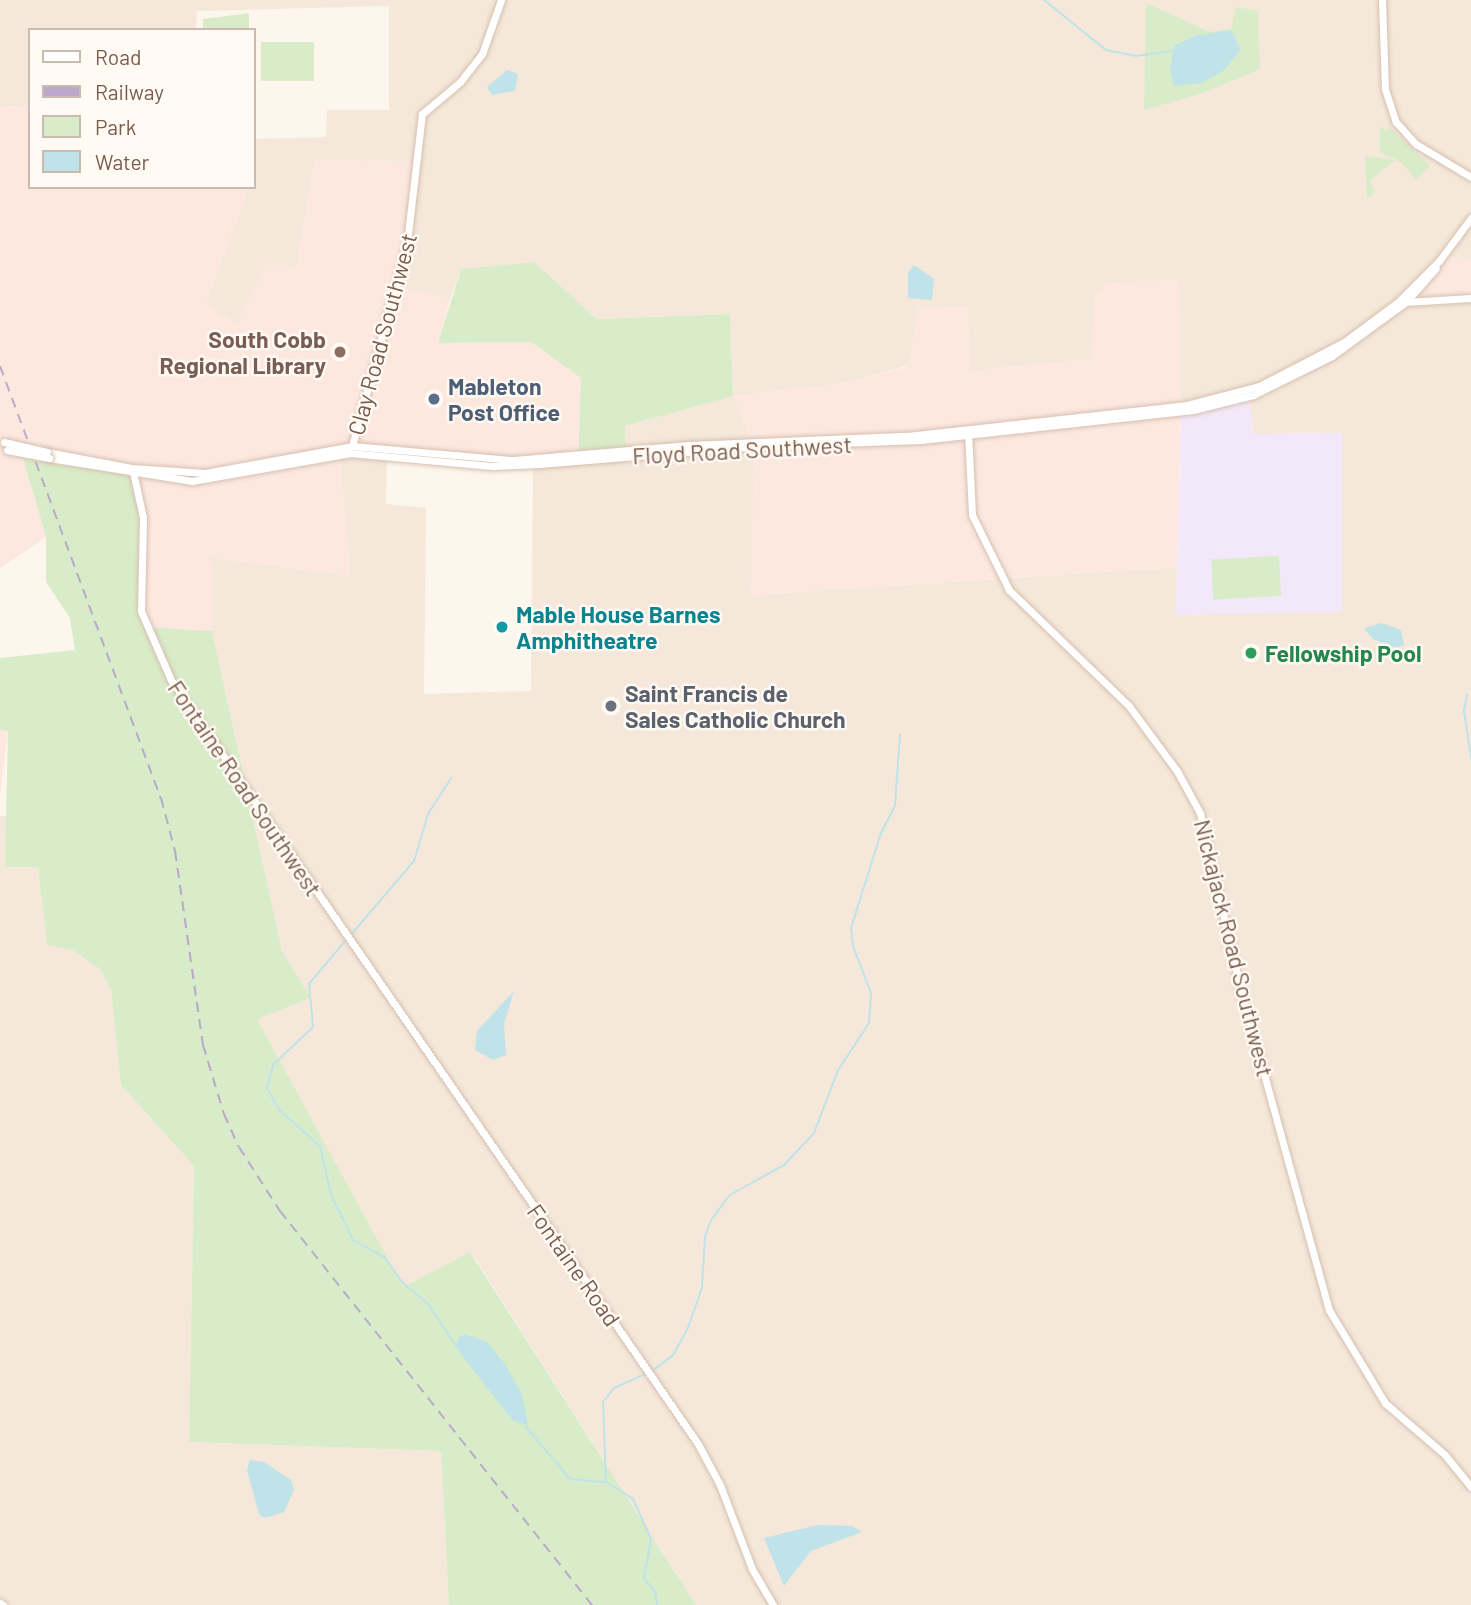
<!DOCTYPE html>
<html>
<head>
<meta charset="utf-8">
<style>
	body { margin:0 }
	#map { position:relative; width:1471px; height:1605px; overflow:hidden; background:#fdf6ec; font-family:Barlow,sans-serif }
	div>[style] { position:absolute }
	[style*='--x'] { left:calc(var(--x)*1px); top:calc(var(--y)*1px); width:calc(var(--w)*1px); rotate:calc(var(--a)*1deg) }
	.residential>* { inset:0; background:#f5e8da }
	.commercial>* { inset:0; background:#fde8e0; transform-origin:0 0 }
	.education>* { inset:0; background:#f3e8fa }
	.green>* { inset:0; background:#d8ecc9; transform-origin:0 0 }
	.water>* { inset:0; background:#bfe3e8 }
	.stream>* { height:2px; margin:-1px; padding:0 1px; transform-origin:1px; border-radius:1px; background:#bfe3e8 }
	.roads { filter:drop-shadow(0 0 2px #d6c0b0) drop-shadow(0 0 2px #d6c0b0) }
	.secondary>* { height:7px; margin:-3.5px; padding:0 3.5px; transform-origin:3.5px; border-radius:3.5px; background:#fff }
	.rail>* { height:2px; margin-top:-1px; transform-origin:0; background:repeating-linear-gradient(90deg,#b9a8c9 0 10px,transparent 0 17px) }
	.bridges { filter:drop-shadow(0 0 2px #d6c0b0) drop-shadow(0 0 2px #d6c0b0) }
	.secondary-bridge>* { height:7px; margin:-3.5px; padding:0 3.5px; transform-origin:3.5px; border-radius:3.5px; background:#fff }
	.dots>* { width:19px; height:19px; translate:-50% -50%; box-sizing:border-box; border:4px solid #fffaf3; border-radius:50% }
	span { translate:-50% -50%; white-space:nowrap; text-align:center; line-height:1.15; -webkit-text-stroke:5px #fffaf3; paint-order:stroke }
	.street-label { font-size:23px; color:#7a5c4d }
	.education-label { font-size:23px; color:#785e54; font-weight:700 }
	.right { translate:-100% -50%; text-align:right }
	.service-label { font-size:23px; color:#4e5e75; font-weight:700 }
	.left { translate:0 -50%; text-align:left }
	.culture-label { font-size:23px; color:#0d838f; font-weight:700 }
	.leisure-label { font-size:23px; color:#27864d; font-weight:700 }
	.worship-label { font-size:23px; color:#5b616d; font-weight:700 }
	.legend { position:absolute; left:28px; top:28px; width:228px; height:161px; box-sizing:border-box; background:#fffaf3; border:2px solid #cabbb1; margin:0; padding:9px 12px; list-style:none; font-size:21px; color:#7a5c4d }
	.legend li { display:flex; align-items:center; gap:14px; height:35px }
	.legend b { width:35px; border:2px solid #cabbb1 }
</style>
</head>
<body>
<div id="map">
	<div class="residential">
		<div style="clip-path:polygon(evenodd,0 0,1471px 0,1471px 258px,1444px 257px,1471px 298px,1471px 1605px,696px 1605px,471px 1252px,403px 1288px,256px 1019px,311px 998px,282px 951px,212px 631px,211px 557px,350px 576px,339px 451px,387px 453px,386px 504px,426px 508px,424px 694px,531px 691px,533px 463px,626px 458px,625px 426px,733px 396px,730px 314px,597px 319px,534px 262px,461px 269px,450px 299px,396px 286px,411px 162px,315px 160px,297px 267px,251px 297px,236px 325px,205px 304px,249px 187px,254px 187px,254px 139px,326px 137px,327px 110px,389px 110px,389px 6px,197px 11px,196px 30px,30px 30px,30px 107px,0 106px,0 0,1094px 298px,1180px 387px,1181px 411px,1249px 399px,1253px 434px,1342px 433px,1342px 611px,1176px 615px,1177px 567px,752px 595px,754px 447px,734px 396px,847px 383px,909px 365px,970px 371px,1093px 359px,1094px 298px)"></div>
		<div style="clip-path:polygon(0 816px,9px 816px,5px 867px,38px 866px,47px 945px,72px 950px,100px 969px,111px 990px,121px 1085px,194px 1166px,189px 1442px,441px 1451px,449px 1605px,0 1605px)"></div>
	</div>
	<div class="commercial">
		<div style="clip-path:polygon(0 106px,30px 107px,30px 187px,249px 187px,206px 304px,236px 325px,267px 264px,297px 266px,315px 160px,411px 162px,414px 226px,401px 253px,396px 286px,450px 299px,438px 343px,531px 342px,581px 378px,578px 462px,479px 464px,340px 451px,350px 576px,211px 557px,212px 631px,147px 627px,23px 458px,46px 537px,0 568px)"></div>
		<div style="clip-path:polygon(1444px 257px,1471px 258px,1471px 298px,1405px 300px)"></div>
		<div style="clip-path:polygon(1179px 280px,1181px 411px,1177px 567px,751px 595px,754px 447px,733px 396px,847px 383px,909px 366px,918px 307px,968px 306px,970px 371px,1092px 359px,1094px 298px,1108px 282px)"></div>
		<div style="left:0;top:730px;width:8px;height:86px;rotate:7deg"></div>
	</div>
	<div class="education">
		<div style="clip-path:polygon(1249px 399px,1253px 434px,1342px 433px,1342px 612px,1176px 615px,1181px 411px)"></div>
	</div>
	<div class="green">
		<div style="clip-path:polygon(1146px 3px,1210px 32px,1231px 29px,1236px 7px,1258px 11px,1260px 69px,1203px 93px,1144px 110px)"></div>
		<div style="clip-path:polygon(249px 13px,249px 30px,203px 30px,203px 19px)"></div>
		<div style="left:261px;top:42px;width:53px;height:39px"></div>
		<div style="clip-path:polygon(1380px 126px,1387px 131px,1388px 126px,1430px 166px,1416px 180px,1401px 162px,1380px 152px)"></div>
		<div style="clip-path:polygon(1365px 156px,1395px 160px,1369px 181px,1376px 192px,1367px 198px)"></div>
		<div style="clip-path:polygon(534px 262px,597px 319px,730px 314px,733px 396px,625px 426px,626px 458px,578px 462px,581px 378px,531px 342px,438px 343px,461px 269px)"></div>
		<div style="clip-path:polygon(23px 458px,133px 474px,139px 491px,141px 597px,147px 627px,212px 631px,282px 951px,311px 998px,257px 1019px,403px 1287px,470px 1252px,696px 1605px,449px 1605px,441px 1451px,189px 1442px,194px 1166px,121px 1085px,111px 990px,100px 969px,72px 950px,47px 945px,38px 867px,5px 867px,8px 731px,0 730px,0 658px,75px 650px,70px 618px,46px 582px,46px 537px)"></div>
		<div style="left:1279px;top:556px;width:40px;height:68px;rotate:87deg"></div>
	</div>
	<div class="water">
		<div style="clip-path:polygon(1231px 30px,1241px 50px,1223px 71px,1202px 83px,1174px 86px,1170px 70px,1174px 46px,1194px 36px)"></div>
		<div style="clip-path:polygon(507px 70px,518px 74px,515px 91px,492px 95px,487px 87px)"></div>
		<div style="clip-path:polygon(914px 265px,934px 279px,932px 300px,908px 298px,908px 273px)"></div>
		<div style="clip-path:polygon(1381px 623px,1401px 630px,1404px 645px,1397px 648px,1373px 639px,1364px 628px)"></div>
		<div style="clip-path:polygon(514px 991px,504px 1024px,506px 1055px,493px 1060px,475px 1050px,477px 1031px)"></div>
		<div style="clip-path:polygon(465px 1334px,487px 1342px,505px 1364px,522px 1394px,528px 1425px,513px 1421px,463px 1357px,457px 1347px,458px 1338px)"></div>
		<div style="clip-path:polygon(250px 1460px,264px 1462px,291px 1480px,294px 1490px,284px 1512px,265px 1518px,259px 1514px,247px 1470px)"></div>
		<div style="clip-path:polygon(818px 1525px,852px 1526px,862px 1532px,811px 1551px,784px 1586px,764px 1538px)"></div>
	</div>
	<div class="stream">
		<div style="--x:1044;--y:0;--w:80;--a:38.9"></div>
		<div style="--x:1106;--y:50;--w:31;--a:11"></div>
		<div style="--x:1136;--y:56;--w:36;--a:-8"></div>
		<div style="--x:1467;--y:695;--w:16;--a:101"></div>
		<div style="--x:1464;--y:711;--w:48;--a:81.5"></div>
		<div style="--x:350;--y:936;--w:99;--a:-49.5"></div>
		<div style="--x:414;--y:861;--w:49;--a:-73.4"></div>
		<div style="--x:428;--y:814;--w:43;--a:-57.4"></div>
		<div style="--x:346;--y:940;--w:57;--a:130.1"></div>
		<div style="--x:309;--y:984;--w:43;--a:84.7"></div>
		<div style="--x:313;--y:1027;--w:55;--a:136.5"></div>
		<div style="--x:273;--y:1065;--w:24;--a:105"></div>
		<div style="--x:267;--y:1088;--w:25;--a:61"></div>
		<div style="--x:279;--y:1110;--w:55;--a:41.3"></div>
		<div style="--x:320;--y:1146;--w:50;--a:77.3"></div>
		<div style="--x:331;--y:1195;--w:50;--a:63.9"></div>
		<div style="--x:353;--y:1240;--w:37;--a:29"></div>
		<div style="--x:385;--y:1258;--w:31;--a:54"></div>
		<div style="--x:403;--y:1283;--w:31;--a:40"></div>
		<div style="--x:427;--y:1303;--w:53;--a:55.7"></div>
		<div style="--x:652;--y:1371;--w:26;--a:-37"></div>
		<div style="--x:673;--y:1355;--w:31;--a:-61"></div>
		<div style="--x:688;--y:1328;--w:43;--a:-71.1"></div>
		<div style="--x:702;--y:1287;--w:50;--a:-86.6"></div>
		<div style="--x:705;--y:1237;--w:18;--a:-71"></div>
		<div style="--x:711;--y:1220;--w:31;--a:-53"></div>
		<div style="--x:730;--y:1195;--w:62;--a:-29.1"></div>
		<div style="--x:784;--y:1165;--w:44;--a:-46.8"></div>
		<div style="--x:814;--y:1133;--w:67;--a:-69.1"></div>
		<div style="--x:838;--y:1070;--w:56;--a:-56.6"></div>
		<div style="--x:869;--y:1023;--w:30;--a:-86"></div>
		<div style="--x:871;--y:993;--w:50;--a:-111"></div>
		<div style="--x:853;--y:946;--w:18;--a:-96"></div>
		<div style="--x:851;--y:928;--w:100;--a:-72.5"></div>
		<div style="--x:881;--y:833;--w:31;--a:-63"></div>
		<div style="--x:895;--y:805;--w:71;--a:-86"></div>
		<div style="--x:525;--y:1426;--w:70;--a:49.7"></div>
		<div style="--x:570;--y:1479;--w:36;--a:5"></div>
		<div style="--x:606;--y:1482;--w:32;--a:32"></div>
		<div style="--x:633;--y:1499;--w:44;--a:65.8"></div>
		<div style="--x:651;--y:1539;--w:40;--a:100"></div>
		<div style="--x:644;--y:1578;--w:18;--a:52"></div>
		<div style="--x:655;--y:1592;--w:13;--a:81"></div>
		<div style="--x:606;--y:1482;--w:80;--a:-92.1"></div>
		<div style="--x:603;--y:1402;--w:18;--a:-52"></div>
		<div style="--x:614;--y:1388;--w:36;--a:-24"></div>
	</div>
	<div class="roads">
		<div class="secondary">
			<div style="--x:1382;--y:0;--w:89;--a:88.1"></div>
			<div style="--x:1385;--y:89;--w:35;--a:72"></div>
			<div style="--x:1396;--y:122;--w:30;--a:48"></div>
			<div style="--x:1416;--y:144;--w:64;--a:31"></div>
			<div style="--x:1405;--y:302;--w:66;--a:-3.5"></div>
			<div style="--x:968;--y:432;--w:83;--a:87.2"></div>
			<div style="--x:972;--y:515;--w:84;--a:63.7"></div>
			<div style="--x:1009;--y:590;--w:167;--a:44"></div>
			<div style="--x:1129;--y:706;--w:81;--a:53.6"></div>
			<div style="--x:1177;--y:771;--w:48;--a:61.3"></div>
			<div style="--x:1200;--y:813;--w:179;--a:77.1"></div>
			<div style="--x:1240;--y:987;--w:335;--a:74.6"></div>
			<div style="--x:1329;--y:1310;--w:109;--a:58.9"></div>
			<div style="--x:1385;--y:1403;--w:79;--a:40.9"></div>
			<div style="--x:1445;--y:1455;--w:41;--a:50.9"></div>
			<div style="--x:352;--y:446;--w:210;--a:-74.8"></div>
			<div style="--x:407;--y:243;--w:130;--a:-83.4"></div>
			<div style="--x:422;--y:114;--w:50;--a:-40.1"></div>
			<div style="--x:460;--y:82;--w:36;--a:-52"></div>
			<div style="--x:482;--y:54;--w:57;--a:-70.6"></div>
			<div style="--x:47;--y:452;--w:86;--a:10.7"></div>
			<div style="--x:132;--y:468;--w:73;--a:3.9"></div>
			<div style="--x:205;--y:473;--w:149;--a:-10.4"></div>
			<div style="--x:352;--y:446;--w:162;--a:5"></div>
			<div style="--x:513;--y:460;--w:177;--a:-4.9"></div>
			<div style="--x:689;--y:445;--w:218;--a:-2.4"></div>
			<div style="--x:907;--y:436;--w:282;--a:-6.3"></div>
			<div style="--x:1187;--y:405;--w:74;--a:-14.8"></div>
			<div style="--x:1259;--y:386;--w:96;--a:-27.4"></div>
			<div style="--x:1344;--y:342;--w:67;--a:-36.5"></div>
			<div style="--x:1398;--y:302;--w:58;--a:-45"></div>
			<div style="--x:1439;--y:261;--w:54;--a:-53.3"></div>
			<div style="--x:49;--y:458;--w:145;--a:9.1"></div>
			<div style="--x:192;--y:481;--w:160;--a:-10"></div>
			<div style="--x:350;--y:453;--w:145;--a:5.2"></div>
			<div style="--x:494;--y:466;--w:45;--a:-2.5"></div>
			<div style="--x:539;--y:464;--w:221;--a:-4.7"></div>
			<div style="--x:759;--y:446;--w:162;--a:-2.1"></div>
			<div style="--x:921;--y:440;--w:274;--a:-6.3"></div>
			<div style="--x:1193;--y:410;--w:62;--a:-14"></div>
			<div style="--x:1253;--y:395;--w:88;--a:-26.3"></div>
			<div style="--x:1332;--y:356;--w:92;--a:-36.1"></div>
			<div style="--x:1406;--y:302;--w:45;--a:-48.6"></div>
			<div style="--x:133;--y:472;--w:46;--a:77.5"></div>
			<div style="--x:143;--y:517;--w:94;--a:91.2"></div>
			<div style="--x:141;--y:611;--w:75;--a:66.5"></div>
			<div style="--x:171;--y:680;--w:928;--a:55.4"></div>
			<div style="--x:698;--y:1444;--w:47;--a:61.8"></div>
			<div style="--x:720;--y:1485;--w:90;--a:69.1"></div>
			<div style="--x:752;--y:1569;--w:42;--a:59.7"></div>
			<div style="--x:0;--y:1603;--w:4;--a:34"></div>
		</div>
	</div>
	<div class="rail">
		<div style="--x:0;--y:366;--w:461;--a:69.6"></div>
		<div style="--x:161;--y:798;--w:55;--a:75.2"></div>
		<div style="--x:175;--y:851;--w:196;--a:81.8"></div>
		<div style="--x:203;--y:1045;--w:72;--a:73.1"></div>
		<div style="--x:224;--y:1114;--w:36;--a:66"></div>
		<div style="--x:239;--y:1147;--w:76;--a:57.4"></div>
		<div style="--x:280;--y:1211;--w:503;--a:51.63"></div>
	</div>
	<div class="bridges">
		<div class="secondary-bridge">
			<div style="--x:4;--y:442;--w:44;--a:13.1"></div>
			<div style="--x:7;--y:450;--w:43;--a:10.8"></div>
		</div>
	</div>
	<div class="dots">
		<div style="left:340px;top:352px;background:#8d6e63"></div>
		<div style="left:434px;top:399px;background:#5c6f8a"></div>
		<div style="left:502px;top:627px;background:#0f9aa8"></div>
		<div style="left:1251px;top:653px;background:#2e9e5b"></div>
		<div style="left:611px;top:706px;background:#6b7280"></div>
	</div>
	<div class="street-label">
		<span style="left:382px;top:334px;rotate:-75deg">Clay Road Southwest</span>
		<span style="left:742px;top:450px;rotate:-3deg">Floyd Road Southwest</span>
		<span style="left:245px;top:788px;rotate:56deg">Fontaine Road Southwest</span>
		<span style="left:1234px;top:948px;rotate:76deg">Nickajack Road Southwest</span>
		<span style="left:574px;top:1265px;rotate:55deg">Fontaine Road</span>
	</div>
	<div class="education-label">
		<span class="right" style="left:326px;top:352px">South Cobb<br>Regional Library</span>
	</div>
	<div class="service-label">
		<span class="left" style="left:448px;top:399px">Mableton<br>Post Office</span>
	</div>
	<div class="culture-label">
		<span class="left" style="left:516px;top:627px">Mable House Barnes<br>Amphitheatre</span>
	</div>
	<div class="leisure-label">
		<span class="left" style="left:1265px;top:653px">Fellowship Pool</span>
	</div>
	<div class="worship-label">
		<span class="left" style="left:625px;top:706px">Saint Francis de<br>Sales Catholic Church</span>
	</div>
	<ul class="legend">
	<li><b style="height:9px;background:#fff"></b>Road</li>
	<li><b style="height:9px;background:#b9a8c9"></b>Railway</li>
	<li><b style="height:19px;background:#d8ecc9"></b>Park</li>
	<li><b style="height:19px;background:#bfe3e8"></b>Water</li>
	</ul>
</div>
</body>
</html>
